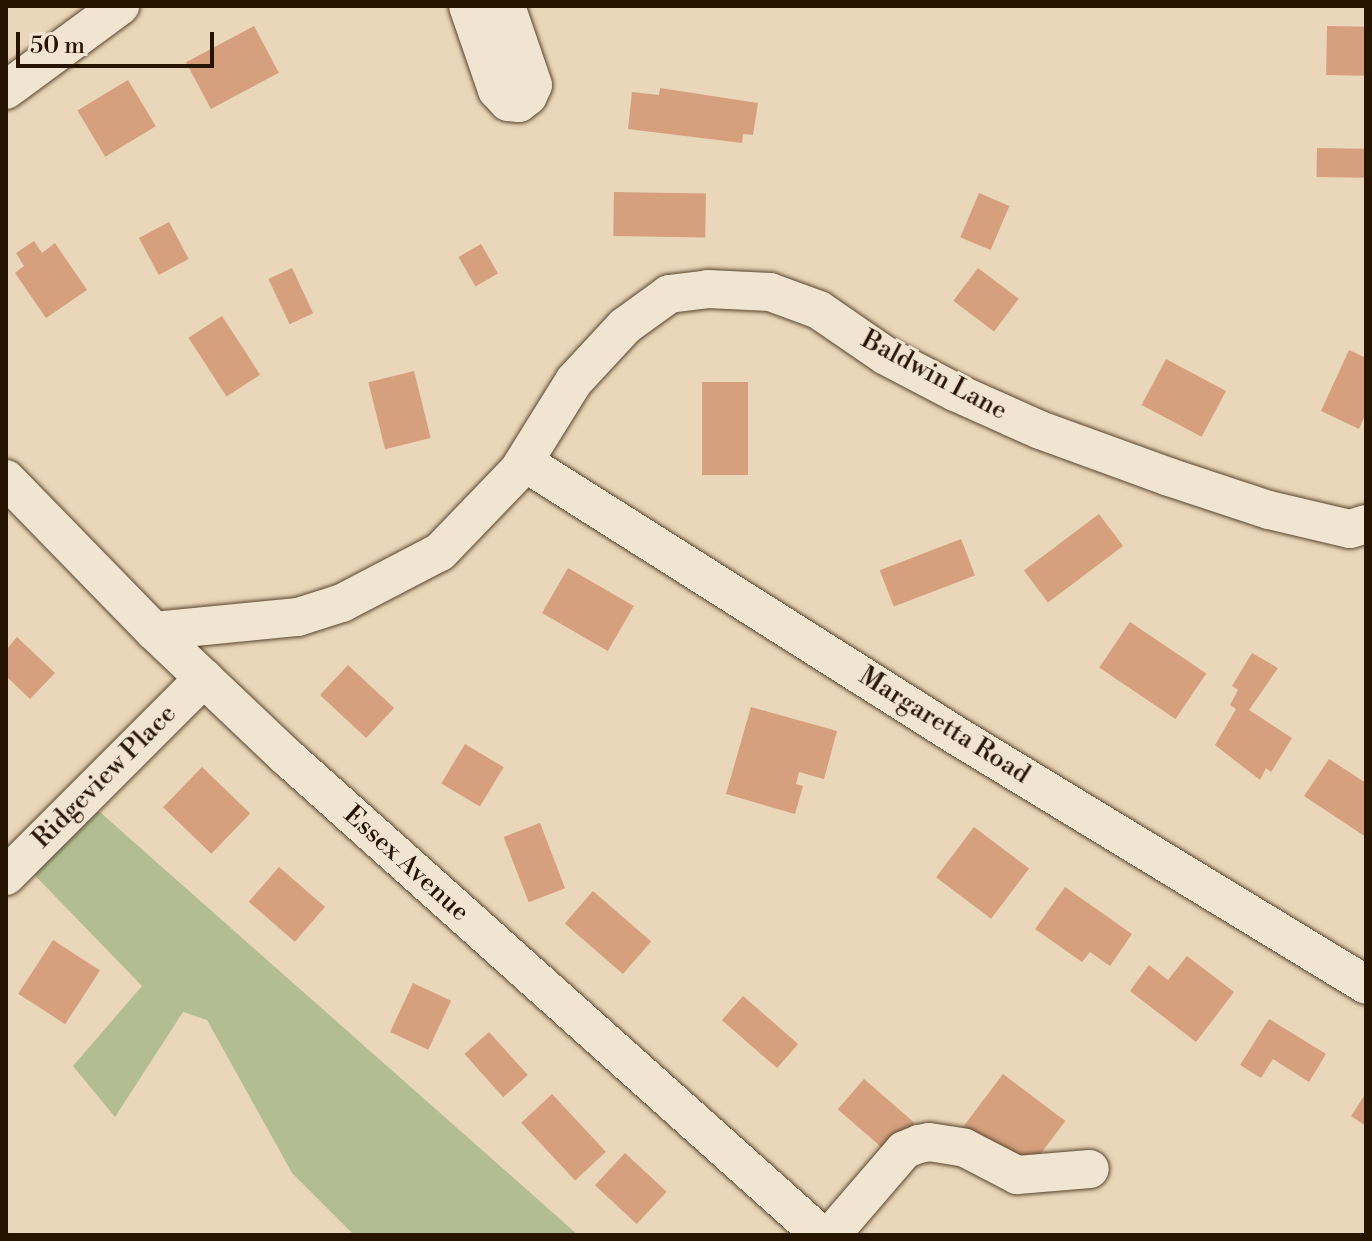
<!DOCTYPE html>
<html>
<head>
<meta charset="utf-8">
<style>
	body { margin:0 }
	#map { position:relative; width:1372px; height:1241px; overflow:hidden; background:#ead6b8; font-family:"Libre Bodoni",serif }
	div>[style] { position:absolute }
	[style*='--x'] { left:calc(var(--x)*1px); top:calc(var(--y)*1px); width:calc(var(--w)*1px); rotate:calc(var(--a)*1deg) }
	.green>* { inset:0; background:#b2be92 }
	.building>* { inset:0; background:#d6a07e; transform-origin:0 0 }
	.roads { filter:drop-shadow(0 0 2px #58442e) drop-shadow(0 0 2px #58442e) }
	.minor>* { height:38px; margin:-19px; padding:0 19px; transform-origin:19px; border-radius:19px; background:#f1e4d1 }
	span { translate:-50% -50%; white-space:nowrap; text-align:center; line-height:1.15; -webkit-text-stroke:6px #f1e4d1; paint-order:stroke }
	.street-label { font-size:26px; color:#271400 }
	.frame { position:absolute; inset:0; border:8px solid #271400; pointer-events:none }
	.scale { position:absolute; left:16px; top:32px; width:198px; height:36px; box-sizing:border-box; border:4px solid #271400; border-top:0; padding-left:10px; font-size:24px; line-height:28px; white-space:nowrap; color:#271400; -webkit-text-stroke:6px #f1e4d1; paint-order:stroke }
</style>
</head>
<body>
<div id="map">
	<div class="green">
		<div style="clip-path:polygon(84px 798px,578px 1235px,354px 1235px,292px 1173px,207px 1020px,183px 1012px,115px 1117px,73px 1066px,142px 986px,19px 859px)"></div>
	</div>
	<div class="building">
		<div style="left:254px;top:26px;width:53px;height:77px;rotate:62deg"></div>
		<div style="left:1327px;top:26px;width:39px;height:49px;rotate:1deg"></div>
		<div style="left:128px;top:80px;width:54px;height:59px;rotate:59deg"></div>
		<div style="clip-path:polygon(660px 88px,758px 103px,753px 135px,743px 134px,742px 143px,628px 129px,632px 92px,659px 95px)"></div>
		<div style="left:1317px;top:148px;width:49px;height:29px;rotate:1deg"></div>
		<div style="left:614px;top:192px;width:92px;height:44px;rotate:1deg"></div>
		<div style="left:979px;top:193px;width:33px;height:48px;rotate:23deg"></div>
		<div style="left:169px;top:222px;width:42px;height:34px;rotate:62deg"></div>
		<div style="clip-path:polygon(34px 241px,42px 253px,55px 243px,87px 290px,46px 318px,15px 273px,24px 266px,16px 253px)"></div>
		<div style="left:481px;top:244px;width:34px;height:26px;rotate:60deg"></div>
		<div style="left:292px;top:268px;width:50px;height:26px;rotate:65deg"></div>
		<div style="left:978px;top:268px;width:51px;height:41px;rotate:37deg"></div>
		<div style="left:222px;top:316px;width:70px;height:40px;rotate:57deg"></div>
		<div style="clip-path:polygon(1349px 350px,1366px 358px,1366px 413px,1359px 429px,1321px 411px)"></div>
		<div style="left:1166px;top:359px;width:68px;height:52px;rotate:28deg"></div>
		<div style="left:414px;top:371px;width:69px;height:47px;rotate:76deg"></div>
		<div style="left:702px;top:382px;width:46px;height:93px"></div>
		<div style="left:1099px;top:514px;width:40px;height:94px;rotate:53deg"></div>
		<div style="left:961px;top:539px;width:39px;height:87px;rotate:69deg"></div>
		<div style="left:568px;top:568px;width:76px;height:52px;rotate:30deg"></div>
		<div style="left:1130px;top:622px;width:92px;height:55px;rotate:34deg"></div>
		<div style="clip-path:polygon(17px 637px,55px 673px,30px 699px,6px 676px,6px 650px)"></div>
		<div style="clip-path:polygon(1252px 653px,1278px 668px,1249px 710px,1292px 738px,1271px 772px,1266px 768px,1260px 780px,1215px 745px,1236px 709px,1230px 705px,1238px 690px,1232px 686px)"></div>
		<div style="left:348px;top:665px;width:63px;height:41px;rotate:43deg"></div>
		<div style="clip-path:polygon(751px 707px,837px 731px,824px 779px,799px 772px,796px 784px,803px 786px,795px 814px,726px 794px)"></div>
		<div style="left:465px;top:744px;width:45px;height:46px;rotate:31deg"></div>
		<div style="clip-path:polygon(1329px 759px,1366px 783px,1366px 837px,1304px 796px)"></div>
		<div style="left:202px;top:767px;width:67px;height:56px;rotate:44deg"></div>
		<div style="left:540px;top:823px;width:70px;height:39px;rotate:69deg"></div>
		<div style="left:974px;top:827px;width:69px;height:63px;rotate:37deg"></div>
		<div style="left:279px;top:867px;width:61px;height:46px;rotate:41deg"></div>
		<div style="clip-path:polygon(1065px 887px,1132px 934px,1110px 966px,1090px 952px,1082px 962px,1035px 929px)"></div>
		<div style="left:593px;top:891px;width:77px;height:43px;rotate:41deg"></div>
		<div style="left:53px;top:940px;width:56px;height:64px;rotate:33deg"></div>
		<div style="clip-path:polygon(1187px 956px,1234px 992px,1196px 1042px,1130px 991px,1149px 965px,1168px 980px)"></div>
		<div style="left:413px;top:983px;width:42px;height:54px;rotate:25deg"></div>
		<div style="left:743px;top:996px;width:73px;height:32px;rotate:41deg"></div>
		<div style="clip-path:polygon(1269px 1019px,1326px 1054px,1309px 1082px,1273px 1059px,1261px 1078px,1240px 1065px)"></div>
		<div style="left:489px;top:1032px;width:58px;height:33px;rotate:48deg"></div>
		<div style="left:1003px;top:1074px;width:78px;height:67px;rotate:37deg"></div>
		<div style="left:864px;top:1079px;width:67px;height:40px;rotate:41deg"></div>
		<div style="clip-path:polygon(1366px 1093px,1366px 1126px,1351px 1116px)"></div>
		<div style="left:552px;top:1094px;width:79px;height:42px;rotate:47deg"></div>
		<div style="left:625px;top:1153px;width:57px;height:44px;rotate:43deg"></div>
	</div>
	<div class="roads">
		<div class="minor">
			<div style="--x:468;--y:6;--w:89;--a:71"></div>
			<div style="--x:497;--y:90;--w:16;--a:47"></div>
			<div style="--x:508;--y:102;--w:11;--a:5"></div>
			<div style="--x:519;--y:103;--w:11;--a:-38"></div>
			<div style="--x:528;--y:96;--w:12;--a:-66"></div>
			<div style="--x:533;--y:85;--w:83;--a:-108.9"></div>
			<div style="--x:6;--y:90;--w:142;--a:-36.4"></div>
			<div style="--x:524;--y:462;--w:512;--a:32.33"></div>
			<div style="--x:957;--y:736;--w:479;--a:31.3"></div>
			<div style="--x:6;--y:479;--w:212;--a:45.8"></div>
			<div style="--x:154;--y:631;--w:185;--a:43.5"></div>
			<div style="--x:288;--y:758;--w:715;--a:41.83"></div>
			<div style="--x:154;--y:631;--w:145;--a:-5.6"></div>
			<div style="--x:298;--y:617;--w:46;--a:-17.7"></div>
			<div style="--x:342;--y:603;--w:110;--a:-27.5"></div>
			<div style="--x:440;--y:552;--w:112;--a:-46.1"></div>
			<div style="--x:518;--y:471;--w:106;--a:-58.1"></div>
			<div style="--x:574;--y:381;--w:75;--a:-47.2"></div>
			<div style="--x:625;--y:326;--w:54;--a:-36"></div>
			<div style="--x:669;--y:294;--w:39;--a:-7"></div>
			<div style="--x:708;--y:289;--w:62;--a:2.8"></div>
			<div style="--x:770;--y:292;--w:52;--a:20.2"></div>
			<div style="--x:819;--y:310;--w:81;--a:34.5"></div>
			<div style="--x:886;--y:356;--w:78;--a:27.6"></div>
			<div style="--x:955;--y:392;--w:93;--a:24.1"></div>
			<div style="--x:1040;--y:430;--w:137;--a:20"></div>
			<div style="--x:1169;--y:477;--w:105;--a:18.3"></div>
			<div style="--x:1269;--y:510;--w:83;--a:13.2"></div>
			<div style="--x:1350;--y:529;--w:17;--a:-17"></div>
			<div style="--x:6;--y:876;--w:280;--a:-45"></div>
			<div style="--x:831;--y:1235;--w:112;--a:-49.3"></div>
			<div style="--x:904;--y:1150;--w:16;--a:-22"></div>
			<div style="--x:919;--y:1144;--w:10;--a:-11"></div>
			<div style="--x:929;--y:1142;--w:36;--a:9"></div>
			<div style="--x:965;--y:1148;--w:59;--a:27.4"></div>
			<div style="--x:1017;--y:1175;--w:73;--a:-4.7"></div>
		</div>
	</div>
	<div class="street-label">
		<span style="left:934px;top:376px;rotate:28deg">Baldwin Lane</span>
		<span style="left:944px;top:726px;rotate:32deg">Margaretta Road</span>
		<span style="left:105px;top:777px;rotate:-45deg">Ridgeview Place</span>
		<span style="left:406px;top:864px;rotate:42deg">Essex Avenue</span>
	</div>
	<div class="frame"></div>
	<div class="scale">50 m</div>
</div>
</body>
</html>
